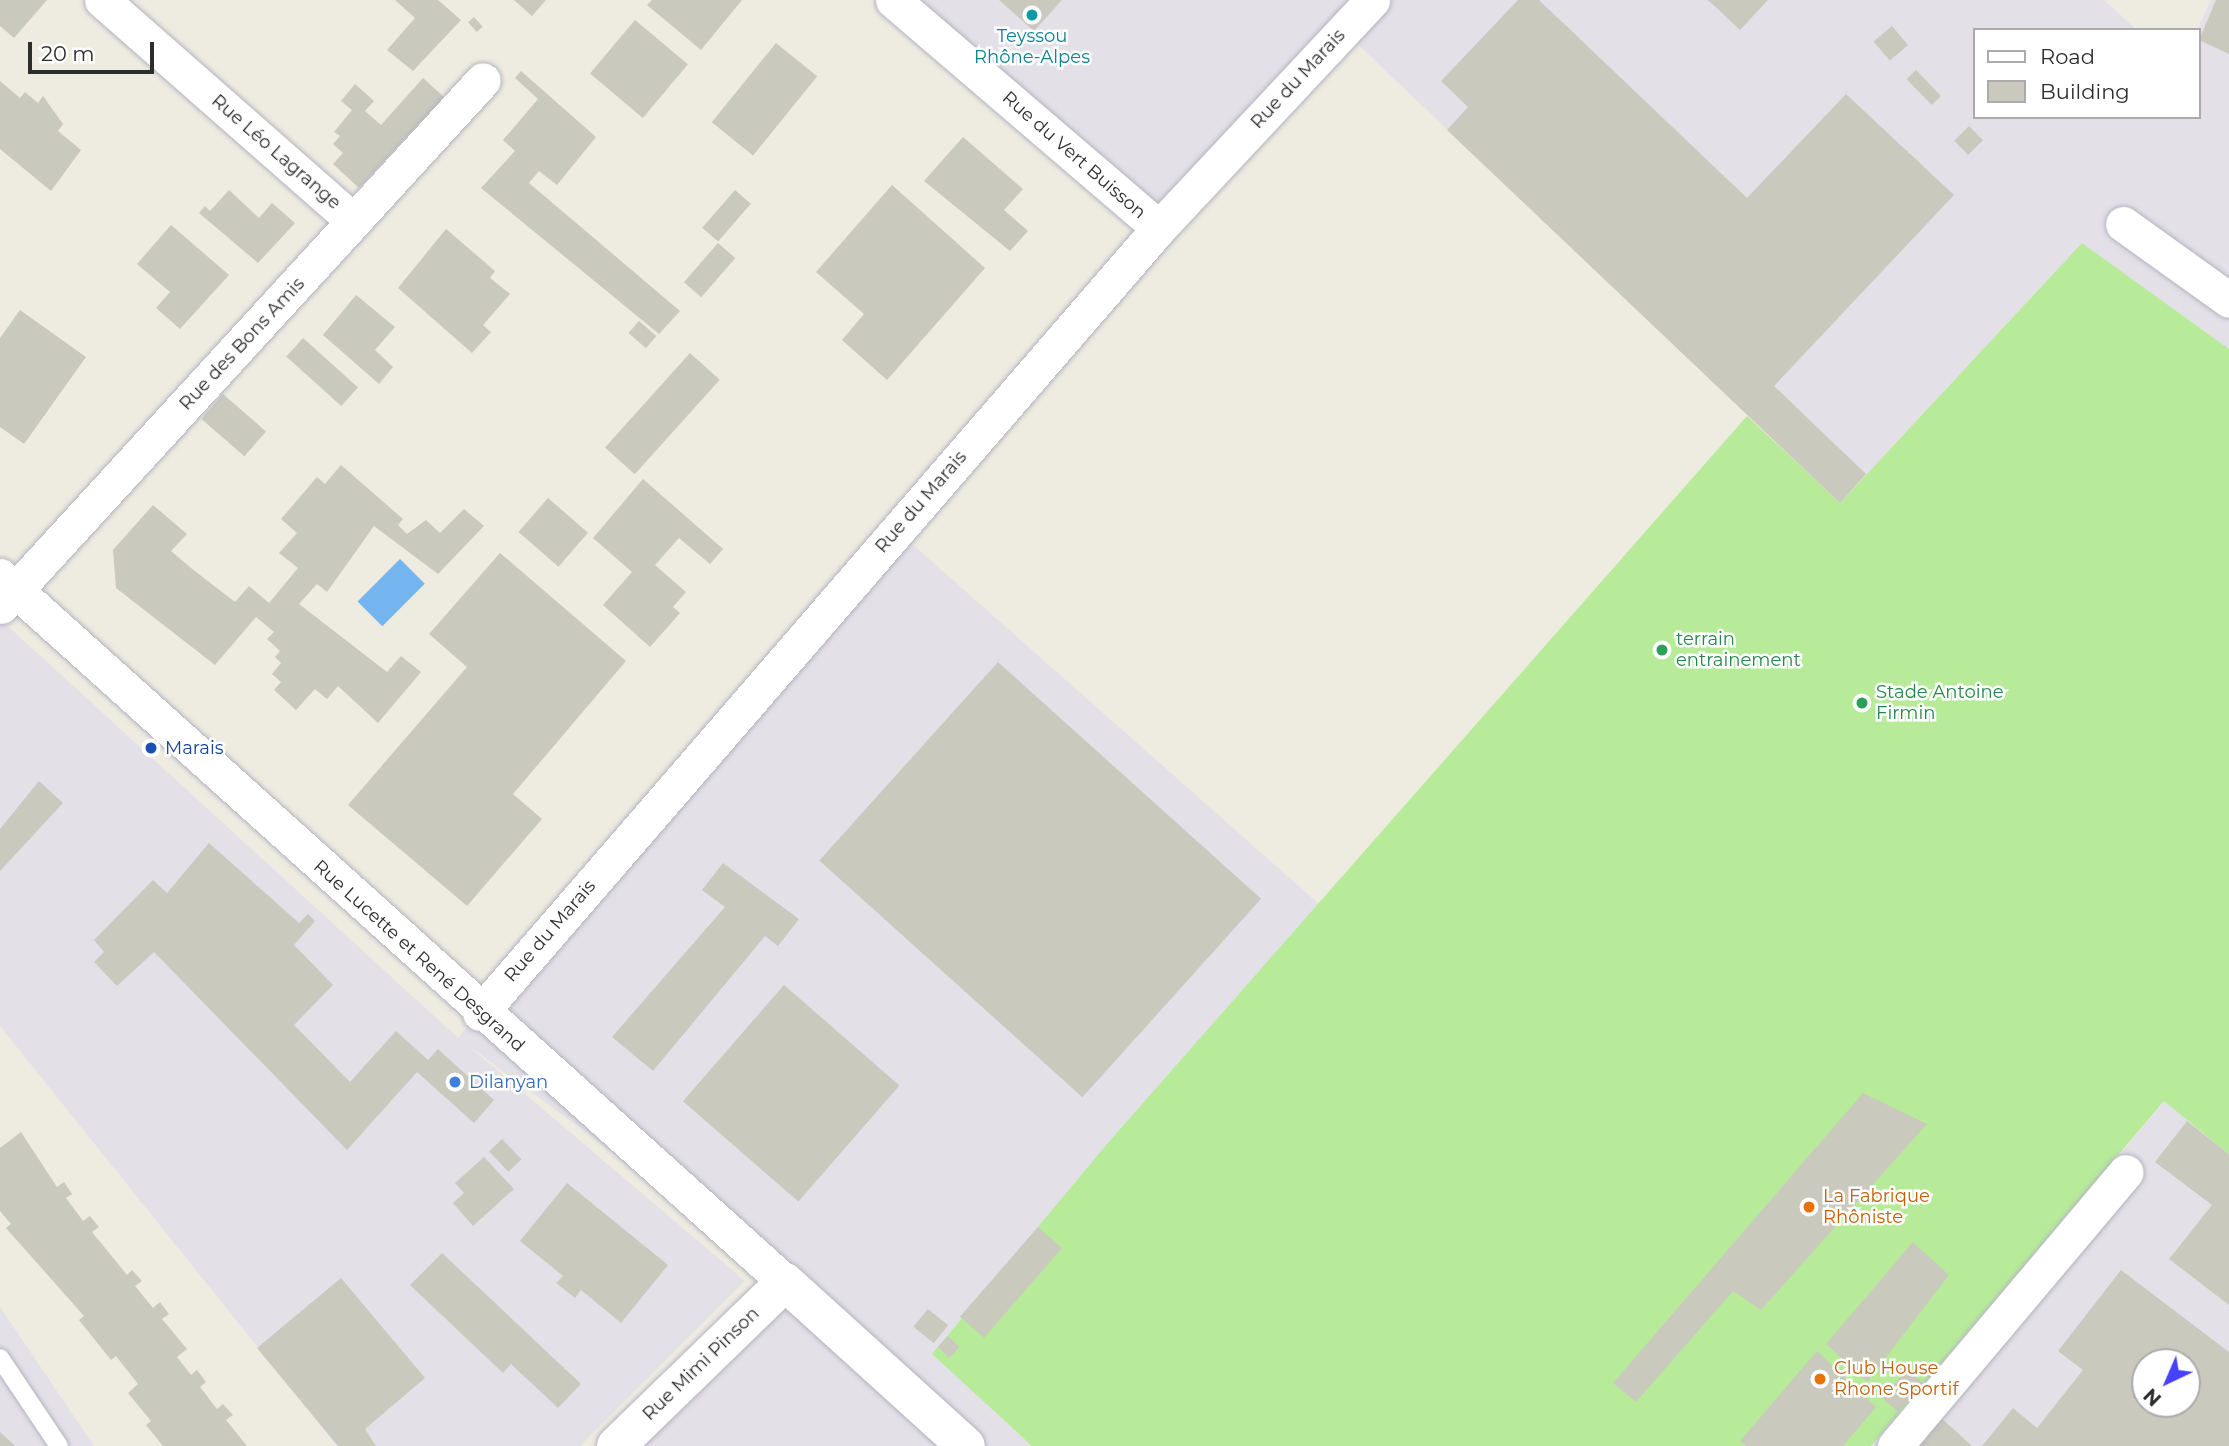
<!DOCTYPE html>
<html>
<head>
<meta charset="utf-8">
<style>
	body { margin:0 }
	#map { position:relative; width:2229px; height:1446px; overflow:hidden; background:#eeebe0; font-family:Montserrat,sans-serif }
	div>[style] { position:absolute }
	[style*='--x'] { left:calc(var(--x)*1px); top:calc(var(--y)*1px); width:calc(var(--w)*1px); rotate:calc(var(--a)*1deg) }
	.industrial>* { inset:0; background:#e3e0e7 }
	.pitch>* { inset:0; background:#b7eb99 }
	.water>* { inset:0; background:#74b5ef; transform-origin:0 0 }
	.building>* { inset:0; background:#cac9be; transform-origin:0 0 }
	.roads { filter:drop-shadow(0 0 2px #b3b3c0) drop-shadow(0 0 2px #b3b3c0) }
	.lane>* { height:18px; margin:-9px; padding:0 9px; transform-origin:9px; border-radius:9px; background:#fff }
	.street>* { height:35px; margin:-17.5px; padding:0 17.5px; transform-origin:17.5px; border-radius:17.5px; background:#fff }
	.secondary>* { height:38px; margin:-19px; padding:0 19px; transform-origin:19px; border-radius:19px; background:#fff }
	.dots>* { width:19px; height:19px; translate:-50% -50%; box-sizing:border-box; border:4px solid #fff; border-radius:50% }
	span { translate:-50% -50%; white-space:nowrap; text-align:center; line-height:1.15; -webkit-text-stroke:5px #fff; paint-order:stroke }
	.culture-label { font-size:18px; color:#0d838f }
	.street-label { font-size:18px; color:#2d2d2d }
	.leisure-label { font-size:18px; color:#27864d }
	.left { translate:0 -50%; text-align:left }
	.transit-label { font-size:18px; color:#164399 }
	.shop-label { font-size:18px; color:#366cbe }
	.food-label { font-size:18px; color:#c56008 }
	.legend { position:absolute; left:1973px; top:28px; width:228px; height:91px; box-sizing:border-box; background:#fff; border:2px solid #ababab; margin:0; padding:9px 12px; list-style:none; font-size:21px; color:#2d2d2d }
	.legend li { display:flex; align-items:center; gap:14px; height:35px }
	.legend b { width:35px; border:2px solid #ababab }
	.north { position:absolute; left:2131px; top:1348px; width:70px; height:70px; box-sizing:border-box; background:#fff; border:2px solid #ababab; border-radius:50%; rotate:224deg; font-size:19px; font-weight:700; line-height:28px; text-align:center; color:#2d2d2d }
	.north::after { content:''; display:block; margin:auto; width:24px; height:32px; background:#4641fa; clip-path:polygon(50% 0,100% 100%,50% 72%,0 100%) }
	.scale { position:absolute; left:28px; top:42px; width:126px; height:32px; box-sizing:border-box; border:4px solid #2d2d2d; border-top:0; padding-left:9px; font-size:21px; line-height:24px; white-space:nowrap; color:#2d2d2d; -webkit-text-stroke:5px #fff; paint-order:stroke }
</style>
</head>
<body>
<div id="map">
	<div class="industrial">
		<div style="clip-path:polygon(888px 0,2104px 0,2137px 30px,1975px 30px,1975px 117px,2199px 117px,2197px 30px,2211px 0,2229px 0,2229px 349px,2082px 243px,1840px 503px,1348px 35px,1153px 245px)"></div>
		<div style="clip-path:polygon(895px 529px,1319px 904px,933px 1353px,1032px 1446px,614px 1446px,786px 1280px,465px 1043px,745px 1281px,580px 1446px,337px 1446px,0 1026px,0 619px,458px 1038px)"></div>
		<div style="clip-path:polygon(evenodd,2165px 1101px,2229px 1154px,2229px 1446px,1871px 1446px,2165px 1101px,2145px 1362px,2187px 1362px,2187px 1404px,2145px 1404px,2145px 1362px)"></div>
		<div style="clip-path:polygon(0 1307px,94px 1446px,0 1446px)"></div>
	</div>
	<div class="pitch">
		<div style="clip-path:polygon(2082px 243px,2229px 349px,2229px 1154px,2164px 1101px,1871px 1446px,1032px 1446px,932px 1354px,1107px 1144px,1747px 416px,1840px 503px)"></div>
	</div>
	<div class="water">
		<div style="left:400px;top:559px;width:35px;height:60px;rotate:45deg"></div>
	</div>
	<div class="building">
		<div style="clip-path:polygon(0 0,47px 0,14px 38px,0 26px)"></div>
		<div style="clip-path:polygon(395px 0,438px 0,461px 20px,413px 71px,387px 50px,415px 18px)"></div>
		<div style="clip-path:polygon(514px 0,546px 0,532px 16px)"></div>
		<div style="clip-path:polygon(652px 0,742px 0,701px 50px,647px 5px)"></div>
		<div style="clip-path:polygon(999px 0,1062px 0,1034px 31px)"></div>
		<div style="clip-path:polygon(1518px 0,1539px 0,1747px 198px,1846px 94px,1954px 195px,1774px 386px,1866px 474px,1840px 503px,1447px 130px,1468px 107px,1441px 81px)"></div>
		<div style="clip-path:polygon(1708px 0,1768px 0,1740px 30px)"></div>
		<div style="clip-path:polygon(2216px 0,2229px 0,2229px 54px,2199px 40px)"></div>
		<div style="left:474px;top:17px;width:13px;height:8px;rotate:48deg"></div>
		<div style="left:635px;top:20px;width:69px;height:70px;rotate:40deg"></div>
		<div style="left:1892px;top:26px;width:25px;height:24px;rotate:50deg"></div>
		<div style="left:776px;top:43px;width:53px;height:102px;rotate:39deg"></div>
		<div style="left:1916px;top:70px;width:36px;height:13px;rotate:46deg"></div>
		<div style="clip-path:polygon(521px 71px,596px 137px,557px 185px,539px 171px,529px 183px,680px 311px,659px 334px,481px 188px,515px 151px,503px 140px,538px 99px,515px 78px)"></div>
		<div style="clip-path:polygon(423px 78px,444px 97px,359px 188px,333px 164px,343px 153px,333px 144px,340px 136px,334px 132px,352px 110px,341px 101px,355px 84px,374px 101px,365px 111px,381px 125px)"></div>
		<div style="clip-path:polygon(0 81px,20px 98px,25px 92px,38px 103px,43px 96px,63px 124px,58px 131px,81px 150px,51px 191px,0 149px)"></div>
		<div style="left:1969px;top:126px;width:20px;height:21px;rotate:45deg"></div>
		<div style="clip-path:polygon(963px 137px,1023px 189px,1004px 210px,1028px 231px,1010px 251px,924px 181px)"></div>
		<div style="clip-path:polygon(892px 185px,985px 268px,887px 380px,842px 340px,864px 314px,816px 272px)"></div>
		<div style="clip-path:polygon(229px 190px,259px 218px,272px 203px,295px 223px,258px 263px,199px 213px,205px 206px,210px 211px)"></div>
		<div style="left:735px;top:190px;width:21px;height:50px;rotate:41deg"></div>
		<div style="clip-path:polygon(171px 225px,229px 275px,180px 329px,156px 308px,170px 292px,137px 264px)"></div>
		<div style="clip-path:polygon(446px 229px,495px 271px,490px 278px,510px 294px,483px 325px,491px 332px,472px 353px,398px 288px)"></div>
		<div style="left:718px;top:243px;width:23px;height:52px;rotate:41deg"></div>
		<div style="clip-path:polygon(356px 295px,395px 327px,375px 350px,393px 367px,379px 384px,323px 335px)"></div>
		<div style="clip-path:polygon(20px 310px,86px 357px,24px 444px,0 427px,0 338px)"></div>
		<div style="left:639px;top:321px;width:23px;height:16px;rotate:41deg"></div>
		<div style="left:303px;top:338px;width:74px;height:25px;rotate:42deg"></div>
		<div style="left:690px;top:353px;width:40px;height:127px;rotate:42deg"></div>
		<div style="left:223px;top:394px;width:57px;height:33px;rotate:41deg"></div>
		<div style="clip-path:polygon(341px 465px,403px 519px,398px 525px,407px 534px,426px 520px,440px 533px,464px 509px,484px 526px,438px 574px,374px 526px,327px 592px,317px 584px,299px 604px,387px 672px,401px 656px,421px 672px,378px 723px,338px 686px,327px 699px,315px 689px,296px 710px,274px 690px,281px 682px,272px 674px,281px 663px,275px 657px,280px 651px,267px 639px,274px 632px,256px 617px,215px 665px,116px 588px,113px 550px,153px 505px,187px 534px,171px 551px,191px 568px,235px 602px,249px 586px,269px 603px,298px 568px,279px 553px,297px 533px,281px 519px,317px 477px,325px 484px)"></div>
		<div style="clip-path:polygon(643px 479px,723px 549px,710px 564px,679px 538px,655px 565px,686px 592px,673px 607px,680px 613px,650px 647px,603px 605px,632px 572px,593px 538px)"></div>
		<div style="left:548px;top:498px;width:53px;height:45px;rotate:41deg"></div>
		<div style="clip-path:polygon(500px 553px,626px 661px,513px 794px,542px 819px,467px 906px,348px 805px,467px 667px,429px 634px)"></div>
		<div style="left:998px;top:662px;width:354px;height:267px;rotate:42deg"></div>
		<div style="clip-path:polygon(39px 781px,63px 803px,0 871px,0 829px)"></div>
		<div style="clip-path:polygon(209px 843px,299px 923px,308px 914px,315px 921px,294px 945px,333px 985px,294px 1025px,350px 1082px,396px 1031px,428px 1060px,438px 1049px,494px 1100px,474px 1123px,417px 1072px,347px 1150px,154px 952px,117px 986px,94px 962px,104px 952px,94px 940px,153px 880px,167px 893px)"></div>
		<div style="clip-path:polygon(723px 863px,799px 919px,778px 946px,765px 936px,653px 1071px,612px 1037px,725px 907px,702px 890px)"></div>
		<div style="left:784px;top:985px;width:153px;height:154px;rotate:41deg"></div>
		<div style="clip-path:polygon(1863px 1093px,1927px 1124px,1761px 1310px,1733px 1291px,1636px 1402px,1613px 1383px)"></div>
		<div style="clip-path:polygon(2187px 1121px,2229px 1154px,2229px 1305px,2169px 1259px,2212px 1205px,2155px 1162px)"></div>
		<div style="clip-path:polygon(21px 1132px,57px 1187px,64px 1182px,72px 1194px,66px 1198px,83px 1221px,90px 1216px,99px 1227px,92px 1232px,127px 1275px,132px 1270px,142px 1281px,135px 1286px,153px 1308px,160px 1302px,169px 1314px,162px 1319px,187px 1349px,177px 1357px,191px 1375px,197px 1370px,206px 1382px,200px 1387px,217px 1409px,223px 1404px,233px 1415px,226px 1420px,247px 1446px,163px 1446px,146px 1425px,151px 1421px,128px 1393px,138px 1384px,116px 1356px,111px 1360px,79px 1320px,84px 1316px,6px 1228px,11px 1224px,0 1211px,0 1148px)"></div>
		<div style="left:502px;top:1139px;width:28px;height:18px;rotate:46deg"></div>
		<div style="clip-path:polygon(484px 1157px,514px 1189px,473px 1226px,453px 1203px,464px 1193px,455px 1183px)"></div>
		<div style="clip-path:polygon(567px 1183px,668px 1265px,621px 1323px,581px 1290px,575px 1298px,556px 1283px,563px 1276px,520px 1241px)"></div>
		<div style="left:1038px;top:1227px;width:32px;height:119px;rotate:41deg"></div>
		<div style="clip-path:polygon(1913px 1242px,1949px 1275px,1867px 1382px,1826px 1344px)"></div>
		<div style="clip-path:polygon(442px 1253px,581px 1384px,558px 1408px,511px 1364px,503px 1373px,410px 1285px)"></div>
		<div style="clip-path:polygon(evenodd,2121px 1270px,2229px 1352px,2229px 1446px,1982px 1446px,2013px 1408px,2037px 1428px,2083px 1370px,2058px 1351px,2121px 1270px,2145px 1362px,2187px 1362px,2187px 1404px,2145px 1404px,2145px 1362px)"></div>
		<div style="clip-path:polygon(341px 1278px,425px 1378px,365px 1429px,376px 1446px,338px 1446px,257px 1348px)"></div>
		<div style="left:928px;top:1309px;width:26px;height:23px;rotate:39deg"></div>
		<div style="left:948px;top:1336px;width:16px;height:15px;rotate:43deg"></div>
		<div style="clip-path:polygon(1817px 1351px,1876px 1407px,1843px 1446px,1746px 1446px,1740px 1441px)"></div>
		<div style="left:1907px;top:1369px;width:21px;height:38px;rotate:41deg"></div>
		<div style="clip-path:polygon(1938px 1415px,1972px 1446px,1911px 1446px)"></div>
		<div style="clip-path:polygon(0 1432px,15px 1446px,0 1446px)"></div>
	</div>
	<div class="roads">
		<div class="lane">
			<div style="--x:0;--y:1358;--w:106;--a:56.2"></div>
		</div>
		<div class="street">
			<div style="--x:102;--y:0;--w:335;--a:41.3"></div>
			<div style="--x:893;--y:0;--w:350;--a:40.6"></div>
			<div style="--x:2123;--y:224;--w:130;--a:35.6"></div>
			<div style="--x:0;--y:576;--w:1056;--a:41.97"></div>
			<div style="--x:1;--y:606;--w:713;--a:-47.5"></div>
			<div style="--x:480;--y:1013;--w:1038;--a:-49.14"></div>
			<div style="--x:1159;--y:228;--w:312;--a:-46.9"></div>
			<div style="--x:1895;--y:1446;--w:358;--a:-49.9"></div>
		</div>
		<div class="secondary">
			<div style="--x:616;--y:1446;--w:235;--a:-44.1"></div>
			<div style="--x:785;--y:1282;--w:244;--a:42.2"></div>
		</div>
	</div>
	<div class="dots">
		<div style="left:1032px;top:15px;background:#0f9aa8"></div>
		<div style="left:1662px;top:650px;background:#2e9e5b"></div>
		<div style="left:1862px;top:703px;background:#2e9e5b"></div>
		<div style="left:151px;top:748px;background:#1a4fb4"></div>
		<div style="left:455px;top:1082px;background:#3f7fe0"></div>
		<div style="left:1809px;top:1207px;background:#e8710a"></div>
		<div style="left:1820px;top:1379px;background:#e8710a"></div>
	</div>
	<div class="culture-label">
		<span style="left:1032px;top:47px">Teyssou<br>Rhône-Alpes</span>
	</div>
	<div class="street-label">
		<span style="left:1298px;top:79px;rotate:-47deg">Rue du Marais</span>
		<span style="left:276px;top:152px;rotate:41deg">Rue Léo Lagrange</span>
		<span style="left:1074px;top:155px;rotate:41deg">Rue du Vert Buisson</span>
		<span style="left:242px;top:344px;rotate:-47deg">Rue des Bons Amis</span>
		<span style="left:921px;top:502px;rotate:-49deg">Rue du Marais</span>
		<span style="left:550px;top:931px;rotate:-49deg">Rue du Marais</span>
		<span style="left:419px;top:956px;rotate:42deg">Rue Lucette et René Desgrand</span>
		<span style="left:701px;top:1364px;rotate:-44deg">Rue Mimi Pinson</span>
	</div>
	<div class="leisure-label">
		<span class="left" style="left:1676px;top:650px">terrain<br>entrainement</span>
		<span class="left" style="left:1876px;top:703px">Stade Antoine<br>Firmin</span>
	</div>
	<div class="transit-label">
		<span class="left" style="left:165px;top:748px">Marais</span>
	</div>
	<div class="shop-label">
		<span class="left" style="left:469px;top:1082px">Dilanyan</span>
	</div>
	<div class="food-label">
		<span class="left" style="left:1823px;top:1207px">La Fabrique<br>Rhôniste</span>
		<span class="left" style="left:1834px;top:1379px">Club House<br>Rhone Sportif</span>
	</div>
	<ul class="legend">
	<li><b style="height:9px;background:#fff"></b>Road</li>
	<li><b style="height:19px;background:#cac9be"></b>Building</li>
	</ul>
	<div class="north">N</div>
	<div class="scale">20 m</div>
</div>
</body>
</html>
